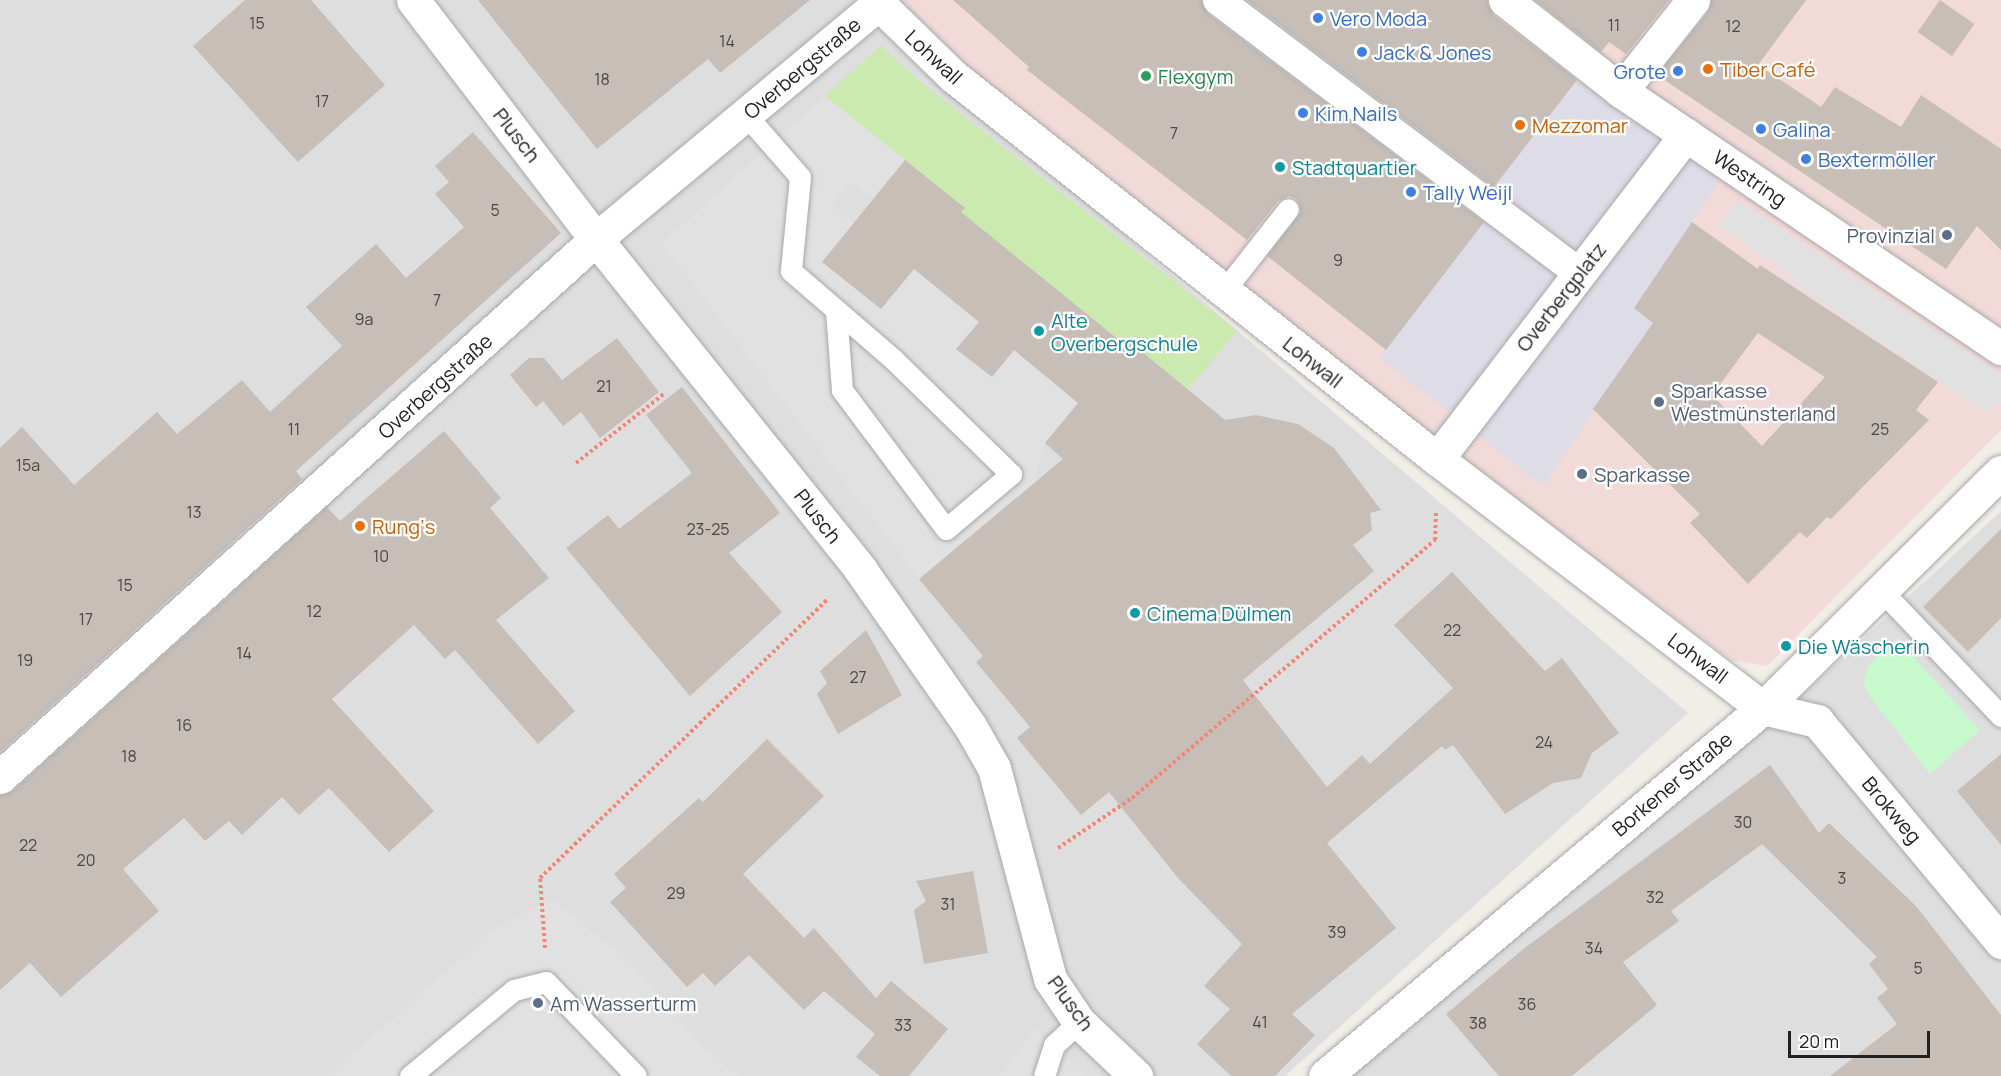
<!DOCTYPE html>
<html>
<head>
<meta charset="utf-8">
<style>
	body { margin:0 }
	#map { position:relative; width:2001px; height:1076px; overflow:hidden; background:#f1eee8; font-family:Manrope,sans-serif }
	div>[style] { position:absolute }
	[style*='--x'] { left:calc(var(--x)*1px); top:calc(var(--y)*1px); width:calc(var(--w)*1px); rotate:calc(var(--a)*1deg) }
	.residential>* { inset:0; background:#dfdede }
	.commercial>* { inset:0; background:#f1dad8 }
	.grass>* { inset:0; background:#caeab0 }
	.park>* { inset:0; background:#c7f9cd }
	.parking>* { inset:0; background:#e1e1e1 }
	.plaza>* { inset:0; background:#dddce7 }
	.building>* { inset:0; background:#c6beb7; transform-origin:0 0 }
	.path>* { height:4px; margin-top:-2px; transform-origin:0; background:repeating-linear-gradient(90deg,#f78573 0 3px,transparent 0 6px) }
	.roads { filter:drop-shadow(0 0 2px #a8a8a8) drop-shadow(0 0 2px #a8a8a8) }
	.service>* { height:21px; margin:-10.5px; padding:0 10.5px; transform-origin:10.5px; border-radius:10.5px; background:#fff }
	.pedestrian>* { height:30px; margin:-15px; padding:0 15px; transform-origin:15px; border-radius:15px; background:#fff }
	.minor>* { height:33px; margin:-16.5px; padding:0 16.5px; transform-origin:16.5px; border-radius:16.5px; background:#fff }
	.tertiary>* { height:33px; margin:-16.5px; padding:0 16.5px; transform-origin:16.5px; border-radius:16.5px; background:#fff }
	.dots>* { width:16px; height:16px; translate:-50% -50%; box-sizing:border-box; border:3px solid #fff; border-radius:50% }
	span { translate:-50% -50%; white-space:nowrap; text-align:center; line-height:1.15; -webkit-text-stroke:4.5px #fff; paint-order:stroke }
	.number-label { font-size:16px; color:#4a4846 }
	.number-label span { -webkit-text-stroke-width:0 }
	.shop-label { font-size:20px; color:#366cbe }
	.left { translate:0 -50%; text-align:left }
	.right { translate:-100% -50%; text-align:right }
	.street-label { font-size:20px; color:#212121 }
	.food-label { font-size:20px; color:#c56008 }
	.leisure-label { font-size:20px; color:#27864d }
	.culture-label { font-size:20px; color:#0d838f }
	.service-label { font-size:20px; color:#4e5e75 }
	.scale { position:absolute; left:1788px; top:1031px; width:142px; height:27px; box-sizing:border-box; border:3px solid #212121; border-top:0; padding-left:8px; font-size:18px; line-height:21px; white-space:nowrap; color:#212121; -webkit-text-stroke:4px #fff; paint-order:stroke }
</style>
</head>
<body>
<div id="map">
	<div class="residential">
		<div style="clip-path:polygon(0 0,861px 0,942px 80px,1688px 713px,1285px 1076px,0 1076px)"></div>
		<div style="clip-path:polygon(2001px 511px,2001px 1076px,1347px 1076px,1778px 717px)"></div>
	</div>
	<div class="commercial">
		<div style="clip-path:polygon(888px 0,2001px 0,2001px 430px,1767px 666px,1733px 661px,1305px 343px,960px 69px)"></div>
	</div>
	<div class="grass">
		<div style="clip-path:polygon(880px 46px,933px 92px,1237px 331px,1188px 389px,1129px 341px,1125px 345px,961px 212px,964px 207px,825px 96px)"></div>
	</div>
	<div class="park">
		<div style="clip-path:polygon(1897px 639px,1980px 730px,1930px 774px,1870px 697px,1863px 681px,1869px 665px)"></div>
	</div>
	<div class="parking">
		<div style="clip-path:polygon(825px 96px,905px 160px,873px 198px,849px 183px,833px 204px,853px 224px,823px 262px,880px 309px,914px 269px,979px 322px,957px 348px,992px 377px,1014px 350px,1078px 403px,1045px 443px,1034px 483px,919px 579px,661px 243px)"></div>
		<div style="clip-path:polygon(1737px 200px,2001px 374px,2001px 401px,1987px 413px,1788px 280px,1791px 275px,1719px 225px)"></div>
		<div style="clip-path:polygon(552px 899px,631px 962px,699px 1043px,739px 1076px,327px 1076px,497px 926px)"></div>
		<div style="clip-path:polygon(1035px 1028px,1054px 1045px,1087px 1076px,999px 1076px)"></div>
	</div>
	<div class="plaza">
		<div style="clip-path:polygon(1170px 0,1269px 0,1500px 179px,1576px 82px,1621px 91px,1730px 165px,1634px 308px,1653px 323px,1543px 486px,1380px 358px,1484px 221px)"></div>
	</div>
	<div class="building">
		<div style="clip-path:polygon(245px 0,311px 0,385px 85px,298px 162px,193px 46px)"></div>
		<div style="clip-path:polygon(478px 0,810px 0,720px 73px,708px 59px,597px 149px)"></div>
		<div style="clip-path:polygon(953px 0,1201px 0,1208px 14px,1484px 222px,1386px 350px,1267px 256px,1298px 216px,1301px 210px,1296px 199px,1289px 196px,1278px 201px,1247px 240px,1027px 70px,1029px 67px)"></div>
		<div style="clip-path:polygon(1247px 0,1487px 0,1493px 15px,1577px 80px,1494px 187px)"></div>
		<div style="clip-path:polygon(1535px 0,1669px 0,1626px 54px,1609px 42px,1601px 52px)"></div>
		<div style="clip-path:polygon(1711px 0,1806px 0,1758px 65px,1821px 107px,1835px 87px,1901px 127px,1921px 95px,2001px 149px,2001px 250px,1977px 226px,1946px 269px,1657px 75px,1708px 12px)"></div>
		<div style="left:1940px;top:0;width:42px;height:39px;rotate:35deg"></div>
		<div style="clip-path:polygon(473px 132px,561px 233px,296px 471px,302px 479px,0 752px,0 448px,22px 427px,74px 485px,157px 412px,177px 434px,242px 380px,270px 412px,342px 346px,306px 307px,376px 244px,406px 278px,464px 227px,435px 194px,449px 182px,435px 166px)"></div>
		<div style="clip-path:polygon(905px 160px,965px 208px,961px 212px,1125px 345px,1129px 341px,1225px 420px,1256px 415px,1298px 424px,1334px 448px,1381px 510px,1370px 513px,1372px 530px,1353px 545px,1374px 571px,1243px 680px,1327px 787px,1362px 755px,1370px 764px,1453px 688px,1394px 625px,1452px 572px,1545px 671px,1562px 658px,1619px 733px,1592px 753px,1581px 778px,1553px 783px,1505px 814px,1453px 745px,1445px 750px,1442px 746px,1327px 843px,1396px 928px,1292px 1014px,1315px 1035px,1275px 1076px,1231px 1076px,1197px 1044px,1230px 1009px,1204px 986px,1242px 944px,1178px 878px,1109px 792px,1081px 815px,1017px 738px,1030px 727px,976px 662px,983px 656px,919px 579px,1063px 459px,1045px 443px,1078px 403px,1014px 350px,992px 377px,956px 349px,979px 322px,914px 269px,881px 309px,822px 262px)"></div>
		<div style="clip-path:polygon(evenodd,1692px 222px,1758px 269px,1760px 265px,1938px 382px,1916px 410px,1929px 420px,1831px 519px,1827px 517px,1807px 538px,1800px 532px,1748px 584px,1690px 523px,1700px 514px,1593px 409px,1653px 323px,1634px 308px,1692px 222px,1758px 333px,1825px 377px,1762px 446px,1712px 395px,1758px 333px)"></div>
		<div style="clip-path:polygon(617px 338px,659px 392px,600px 438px,581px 412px,563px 426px,543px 401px,536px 407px,510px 375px,529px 358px,544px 358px,562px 380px)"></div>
		<div style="clip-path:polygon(682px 387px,780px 513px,729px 553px,782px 612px,690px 696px,566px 548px,608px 515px,619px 529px,692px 473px,646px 415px)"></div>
		<div style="clip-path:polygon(444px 431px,501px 498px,490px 508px,549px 578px,496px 620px,575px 711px,538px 744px,455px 650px,445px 659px,414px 625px,332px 699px,434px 811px,389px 852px,329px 788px,299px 815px,282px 797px,242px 835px,229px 821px,205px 841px,184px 818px,123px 869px,159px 911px,61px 997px,30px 963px,0 990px,0 795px,13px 791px,327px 507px,340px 521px)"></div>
		<div style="clip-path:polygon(2001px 529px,2001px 618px,1968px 652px,1923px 607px)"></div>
		<div style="clip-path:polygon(866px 630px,902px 695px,838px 734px,817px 694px,827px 683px,820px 671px)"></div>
		<div style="clip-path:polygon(767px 739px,824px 796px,743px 874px,804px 938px,814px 928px,876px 998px,891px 981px,948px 1029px,909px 1076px,880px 1076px,856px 1057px,875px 1034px,824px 991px,804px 1010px,749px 955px,715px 986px,703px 973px,687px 987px,610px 902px,626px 888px,614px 874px,699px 798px,703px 802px)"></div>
		<div style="clip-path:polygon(2001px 754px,2001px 845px,1957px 791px)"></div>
		<div style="clip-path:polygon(1770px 765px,1819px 833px,1829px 823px,1916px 906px,2001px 1015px,2001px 1076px,1830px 1076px,1897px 1024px,1877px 998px,1888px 989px,1869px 964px,1877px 957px,1762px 844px,1671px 911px,1679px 921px,1623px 962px,1657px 1005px,1572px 1076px,1499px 1076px,1446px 1014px,1522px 950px)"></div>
		<div style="clip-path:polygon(973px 871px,988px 953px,924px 964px,914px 910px,926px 901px,916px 881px)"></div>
	</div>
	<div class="path">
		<div style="--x:576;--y:463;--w:113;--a:-38.2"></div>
		<div style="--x:1058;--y:848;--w:89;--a:-34"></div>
		<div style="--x:1132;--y:798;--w:398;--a:-40.4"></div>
		<div style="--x:1435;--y:540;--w:30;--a:-88"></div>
		<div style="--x:545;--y:948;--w:70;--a:-94.1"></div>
		<div style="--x:540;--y:878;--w:402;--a:-44.1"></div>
	</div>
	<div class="roads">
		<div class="service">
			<div style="--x:746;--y:115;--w:82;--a:48.9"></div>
			<div style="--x:800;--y:177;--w:94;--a:95.5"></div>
			<div style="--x:791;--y:271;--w:135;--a:40.8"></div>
			<div style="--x:893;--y:359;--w:165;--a:44.3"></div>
			<div style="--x:1011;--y:474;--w:85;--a:139.8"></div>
			<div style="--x:946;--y:529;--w:174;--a:-126.8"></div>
			<div style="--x:842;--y:390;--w:79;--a:-94.3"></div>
			<div style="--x:1223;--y:292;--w:105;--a:-51.9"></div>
			<div style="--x:1882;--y:591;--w:173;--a:46.4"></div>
			<div style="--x:410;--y:1076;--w:135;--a:-39.6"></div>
			<div style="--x:514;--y:990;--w:33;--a:-14"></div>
			<div style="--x:546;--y:982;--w:130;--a:46.2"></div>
			<div style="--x:1044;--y:1076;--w:33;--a:-72"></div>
			<div style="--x:1054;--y:1045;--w:34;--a:-43"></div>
		</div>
		<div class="pedestrian">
			<div style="--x:1218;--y:0;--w:453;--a:37.1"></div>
		</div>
		<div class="minor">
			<div style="--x:413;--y:0;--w:301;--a:52.6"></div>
			<div style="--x:596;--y:239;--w:423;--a:51.3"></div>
			<div style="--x:860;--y:569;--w:192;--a:55"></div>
			<div style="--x:970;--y:726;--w:48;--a:60.3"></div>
			<div style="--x:994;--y:768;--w:218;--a:75.1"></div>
			<div style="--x:1050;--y:979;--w:52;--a:56"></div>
			<div style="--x:1079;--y:1022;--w:79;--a:43.5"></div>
			<div style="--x:875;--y:0;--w:109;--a:44.3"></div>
			<div style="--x:953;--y:76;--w:617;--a:38.36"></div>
			<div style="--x:1437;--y:459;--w:410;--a:37.4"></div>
			<div style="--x:1763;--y:708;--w:56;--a:13.5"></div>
			<div style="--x:1817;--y:721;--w:288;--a:50.2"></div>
			<div style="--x:1505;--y:0;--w:147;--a:38.1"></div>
			<div style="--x:1621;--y:91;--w:459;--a:34.1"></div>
			<div style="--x:1621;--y:91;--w:116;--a:-51.6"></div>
			<div style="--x:1437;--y:459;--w:409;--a:-52.5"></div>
			<div style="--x:0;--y:777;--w:803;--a:-42.07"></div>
			<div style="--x:596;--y:239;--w:367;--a:-39.8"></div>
		</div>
		<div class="tertiary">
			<div style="--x:1325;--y:1076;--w:572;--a:-40.04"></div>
			<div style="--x:1763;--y:708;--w:335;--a:-44.8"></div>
		</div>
	</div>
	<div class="dots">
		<div style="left:1318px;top:18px;background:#3f7fe0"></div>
		<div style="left:1362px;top:52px;background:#3f7fe0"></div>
		<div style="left:1708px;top:69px;background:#e8710a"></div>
		<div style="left:1678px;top:71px;background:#3f7fe0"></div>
		<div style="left:1146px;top:76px;background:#2e9e5b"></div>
		<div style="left:1303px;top:113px;background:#3f7fe0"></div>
		<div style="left:1520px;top:125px;background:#e8710a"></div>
		<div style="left:1761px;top:129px;background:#3f7fe0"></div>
		<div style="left:1806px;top:159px;background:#3f7fe0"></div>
		<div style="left:1280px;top:167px;background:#0f9aa8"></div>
		<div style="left:1411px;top:192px;background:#3f7fe0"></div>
		<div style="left:1947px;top:235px;background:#5c6f8a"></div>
		<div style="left:1039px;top:331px;background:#0f9aa8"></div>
		<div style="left:1659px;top:402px;background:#5c6f8a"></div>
		<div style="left:1582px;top:474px;background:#5c6f8a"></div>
		<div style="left:360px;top:526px;background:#e8710a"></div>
		<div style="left:1135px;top:613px;background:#0f9aa8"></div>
		<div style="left:1786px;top:646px;background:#0f9aa8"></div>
		<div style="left:538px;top:1003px;background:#5c6f8a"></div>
	</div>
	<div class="number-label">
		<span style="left:257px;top:23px">15</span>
		<span style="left:1614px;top:25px">11</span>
		<span style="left:1733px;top:26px">12</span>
		<span style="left:727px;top:41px">14</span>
		<span style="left:602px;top:79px">18</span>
		<span style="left:322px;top:101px">17</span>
		<span style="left:1174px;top:133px">7</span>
		<span style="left:495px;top:210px">5</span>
		<span style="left:1338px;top:260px">9</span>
		<span style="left:437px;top:300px">7</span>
		<span style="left:364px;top:319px">9a</span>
		<span style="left:604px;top:386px">21</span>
		<span style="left:294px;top:429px">11</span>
		<span style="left:1880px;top:429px">25</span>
		<span style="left:28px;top:465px">15a</span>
		<span style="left:194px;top:512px">13</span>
		<span style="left:708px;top:529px">23-25</span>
		<span style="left:381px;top:556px">10</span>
		<span style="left:125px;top:585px">15</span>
		<span style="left:314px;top:611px">12</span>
		<span style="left:86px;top:619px">17</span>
		<span style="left:1452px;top:630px">22</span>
		<span style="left:244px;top:653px">14</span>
		<span style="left:25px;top:660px">19</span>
		<span style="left:858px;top:677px">27</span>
		<span style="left:184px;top:725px">16</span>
		<span style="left:1544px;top:742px">24</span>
		<span style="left:129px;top:756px">18</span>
		<span style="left:1743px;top:822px">30</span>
		<span style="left:28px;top:845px">22</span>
		<span style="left:86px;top:860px">20</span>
		<span style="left:1842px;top:878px">3</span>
		<span style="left:676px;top:893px">29</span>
		<span style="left:1655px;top:897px">32</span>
		<span style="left:948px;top:904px">31</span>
		<span style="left:1337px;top:932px">39</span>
		<span style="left:1594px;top:948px">34</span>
		<span style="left:1918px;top:968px">5</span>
		<span style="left:1527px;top:1004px">36</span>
		<span style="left:1260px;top:1022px">41</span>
		<span style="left:1478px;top:1023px">38</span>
		<span style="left:903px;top:1025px">33</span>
	</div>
	<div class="shop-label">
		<span class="left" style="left:1330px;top:18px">Vero Moda</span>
		<span class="left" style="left:1374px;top:52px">Jack &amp; Jones</span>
		<span class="right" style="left:1666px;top:71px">Grote</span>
		<span class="left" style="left:1315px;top:113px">Kim Nails</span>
		<span class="left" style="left:1773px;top:129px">Galina</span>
		<span class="left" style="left:1818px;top:159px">Bextermöller</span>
		<span class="left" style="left:1423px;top:192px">Tally Weijl</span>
	</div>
	<div class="street-label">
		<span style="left:934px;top:57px;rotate:43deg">Lohwall</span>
		<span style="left:802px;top:68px;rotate:-40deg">Overbergstraße</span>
		<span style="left:517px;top:135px;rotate:52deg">Plusch</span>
		<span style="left:1750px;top:178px;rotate:34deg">Westring</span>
		<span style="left:1561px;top:297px;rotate:-52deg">Overbergplatz</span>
		<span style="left:1313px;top:362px;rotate:38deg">Lohwall</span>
		<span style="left:435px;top:386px;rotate:-42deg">Overbergstraße</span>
		<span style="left:818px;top:516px;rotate:52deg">Plusch</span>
		<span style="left:1698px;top:658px;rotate:37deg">Lohwall</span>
		<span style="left:1672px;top:784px;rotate:-40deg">Borkener Straße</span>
		<span style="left:1892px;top:810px;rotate:50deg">Brokweg</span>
		<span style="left:1071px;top:1003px;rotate:54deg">Plusch</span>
	</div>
	<div class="food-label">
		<span class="left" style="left:1720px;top:69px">Tiber Café</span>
		<span class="left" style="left:1532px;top:125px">Mezzomar</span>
		<span class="left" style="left:372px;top:526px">Rung‘s</span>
	</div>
	<div class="leisure-label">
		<span class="left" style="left:1158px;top:76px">Flexgym</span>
	</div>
	<div class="culture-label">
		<span class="left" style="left:1292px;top:167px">Stadtquartier</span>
		<span class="left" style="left:1051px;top:332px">Alte<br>Overbergschule</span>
		<span class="left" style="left:1147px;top:613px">Cinema Dülmen</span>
		<span class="left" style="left:1798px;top:646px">Die Wäscherin</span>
	</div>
	<div class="service-label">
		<span class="right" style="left:1935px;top:235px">Provinzial</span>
		<span class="left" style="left:1671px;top:402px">Sparkasse<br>Westmünsterland</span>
		<span class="left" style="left:1594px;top:474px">Sparkasse</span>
		<span class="left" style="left:550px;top:1003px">Am Wasserturm</span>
	</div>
	<div class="scale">20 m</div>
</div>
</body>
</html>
